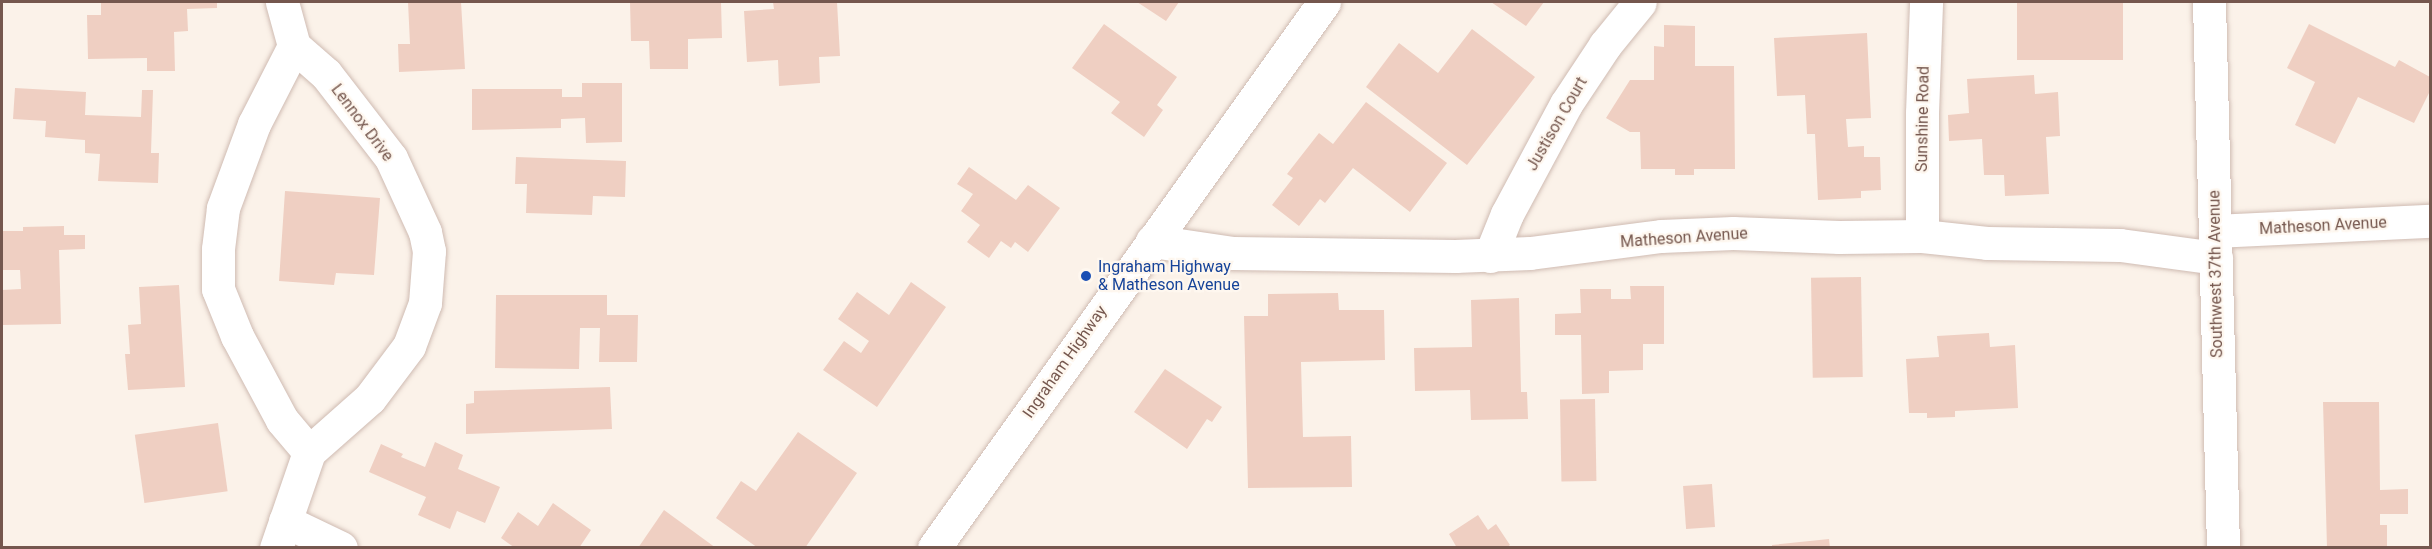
<!DOCTYPE html>
<html>
<head>
<meta charset="utf-8">
<style>
	body { margin:0 }
	#map { position:relative; width:2432px; height:549px; overflow:hidden; background:#fbf2e9; font-family:Roboto,sans-serif }
	div>[style] { position:absolute }
	[style*='--x'] { left:calc(var(--x)*1px); top:calc(var(--y)*1px); width:calc(var(--w)*1px); rotate:calc(var(--a)*1deg) }
	.building>* { inset:0; background:#efcfc2; transform-origin:0 0 }
	.roads { filter:drop-shadow(0 0 2px #cfbbb2) drop-shadow(0 0 2px #cfbbb2) }
	.minor>* { height:33px; margin:-16.5px; padding:0 16.5px; transform-origin:16.5px; border-radius:16.5px; background:#fff }
	.tertiary>* { height:33px; margin:-16.5px; padding:0 16.5px; transform-origin:16.5px; border-radius:16.5px; background:#fff }
	.secondary>* { height:33px; margin:-16.5px; padding:0 16.5px; transform-origin:16.5px; border-radius:16.5px; background:#fff }
	.dots>* { width:16px; height:16px; translate:-50% -50%; box-sizing:border-box; border:3px solid #fef7ef; border-radius:50% }
	span { translate:-50% -50%; white-space:nowrap; text-align:center; line-height:1.15; -webkit-text-stroke:4.5px #fef7ef; paint-order:stroke }
	.street-label { font-size:16px; color:#75574e }
	.transit-label { font-size:16px; color:#164399 }
	.left { translate:0 -50%; text-align:left }
	.frame { position:absolute; inset:0; border:3px solid #75574e; pointer-events:none }
</style>
</head>
<body>
<div id="map">
	<div class="building">
		<div style="clip-path:polygon(101px 2px,217px 2px,217px 8px,187px 9px,188px 31px,174px 32px,175px 71px,147px 71px,147px 58px,88px 59px,87px 15px,101px 15px)"></div>
		<div style="clip-path:polygon(408px 2px,461px 2px,465px 69px,399px 72px,398px 44px,410px 44px)"></div>
		<div style="clip-path:polygon(630px 2px,721px 2px,722px 38px,688px 39px,688px 69px,650px 69px,649px 41px,631px 41px)"></div>
		<div style="clip-path:polygon(773px 2px,837px 2px,840px 56px,819px 57px,820px 83px,779px 86px,778px 60px,747px 62px,744px 11px,774px 9px)"></div>
		<div style="clip-path:polygon(1137px 2px,1179px 2px,1166px 21px)"></div>
		<div style="clip-path:polygon(1491px 2px,1544px 2px,1526px 26px)"></div>
		<div style="left:2017px;top:2px;width:106px;height:58px"></div>
		<div style="clip-path:polygon(1104px 24px,1177px 77px,1157px 105px,1163px 110px,1144px 137px,1111px 113px,1120px 102px,1072px 68px)"></div>
		<div style="clip-path:polygon(2309px 24px,2395px 67px,2399px 60px,2430px 77px,2430px 91px,2414px 123px,2358px 97px,2335px 144px,2295px 125px,2315px 82px,2287px 68px)"></div>
		<div style="clip-path:polygon(1664px 25px,1695px 26px,1695px 66px,1734px 66px,1735px 169px,1694px 169px,1694px 175px,1675px 175px,1675px 169px,1641px 169px,1640px 132px,1630px 132px,1606px 118px,1630px 80px,1654px 80px,1654px 46px,1664px 47px)"></div>
		<div style="clip-path:polygon(1472px 29px,1535px 77px,1467px 165px,1366px 87px,1399px 43px,1438px 73px)"></div>
		<div style="clip-path:polygon(1867px 33px,1871px 118px,1846px 119px,1848px 147px,1864px 146px,1864px 157px,1880px 157px,1881px 190px,1861px 191px,1861px 198px,1818px 200px,1815px 134px,1807px 134px,1805px 95px,1777px 96px,1774px 38px)"></div>
		<div style="clip-path:polygon(2034px 75px,2035px 94px,2058px 92px,2060px 136px,2046px 137px,2049px 194px,2005px 196px,2004px 175px,1984px 175px,1982px 139px,1949px 141px,1948px 115px,1969px 113px,1967px 79px)"></div>
		<div style="clip-path:polygon(582px 83px,622px 83px,622px 142px,586px 143px,585px 118px,561px 119px,561px 128px,472px 130px,472px 89px,562px 89px,562px 97px,582px 97px)"></div>
		<div style="clip-path:polygon(15px 88px,86px 92px,85px 115px,141px 117px,142px 90px,153px 90px,151px 153px,159px 153px,158px 183px,98px 181px,100px 154px,85px 153px,85px 140px,45px 137px,46px 121px,13px 119px)"></div>
		<div style="clip-path:polygon(1366px 102px,1447px 163px,1410px 212px,1353px 168px,1325px 203px,1320px 199px,1299px 226px,1272px 205px,1293px 178px,1287px 174px,1319px 133px,1333px 144px)"></div>
		<div style="clip-path:polygon(516px 157px,626px 161px,625px 197px,593px 196px,592px 215px,526px 213px,527px 184px,515px 184px)"></div>
		<div style="clip-path:polygon(969px 167px,1016px 200px,1028px 185px,1060px 208px,1028px 252px,1015px 242px,1011px 248px,1001px 241px,989px 258px,967px 242px,980px 225px,961px 211px,973px 194px,957px 184px)"></div>
		<div style="clip-path:polygon(285px 191px,380px 198px,374px 275px,336px 273px,334px 285px,279px 281px)"></div>
		<div style="clip-path:polygon(64px 226px,64px 235px,85px 235px,85px 249px,59px 250px,61px 324px,2px 325px,2px 290px,21px 289px,20px 270px,3px 270px,2px 266px,2px 231px,23px 231px,23px 227px)"></div>
		<div style="left:1861px;top:277px;width:100px;height:50px;rotate:89deg"></div>
		<div style="clip-path:polygon(911px 282px,946px 307px,877px 407px,823px 370px,844px 341px,861px 353px,869px 341px,838px 319px,857px 292px,889px 315px)"></div>
		<div style="clip-path:polygon(179px 285px,185px 387px,128px 390px,125px 354px,130px 354px,128px 325px,141px 324px,139px 287px)"></div>
		<div style="clip-path:polygon(1630px 286px,1664px 286px,1664px 344px,1643px 344px,1643px 370px,1609px 371px,1609px 393px,1582px 394px,1581px 335px,1555px 335px,1555px 314px,1581px 313px,1580px 289px,1611px 289px,1611px 299px,1631px 299px)"></div>
		<div style="clip-path:polygon(1338px 293px,1339px 310px,1384px 310px,1385px 360px,1301px 362px,1303px 437px,1351px 436px,1352px 487px,1248px 488px,1244px 316px,1268px 316px,1268px 294px)"></div>
		<div style="clip-path:polygon(496px 295px,607px 295px,607px 315px,638px 315px,637px 362px,599px 362px,600px 328px,580px 328px,579px 369px,495px 368px)"></div>
		<div style="clip-path:polygon(1519px 298px,1521px 392px,1527px 392px,1528px 419px,1471px 420px,1470px 390px,1415px 391px,1414px 348px,1472px 347px,1471px 300px)"></div>
		<div style="clip-path:polygon(1989px 333px,1990px 347px,2015px 345px,2018px 408px,1955px 411px,1955px 417px,1927px 418px,1927px 413px,1909px 413px,1906px 359px,1939px 357px,1937px 336px)"></div>
		<div style="clip-path:polygon(1165px 369px,1222px 407px,1212px 422px,1207px 419px,1187px 449px,1134px 412px)"></div>
		<div style="clip-path:polygon(610px 387px,612px 429px,466px 434px,466px 404px,474px 403px,474px 391px)"></div>
		<div style="left:1595px;top:399px;width:82px;height:35px;rotate:89deg"></div>
		<div style="clip-path:polygon(2323px 402px,2379px 402px,2380px 490px,2408px 489px,2408px 514px,2380px 514px,2380px 525px,2387px 525px,2387px 548px,2327px 548px)"></div>
		<div style="left:218px;top:423px;width:69px;height:84px;rotate:82deg"></div>
		<div style="clip-path:polygon(798px 432px,857px 473px,805px 548px,758px 548px,716px 518px,741px 481px,756px 491px)"></div>
		<div style="clip-path:polygon(435px 442px,463px 455px,458px 469px,500px 487px,485px 523px,457px 511px,450px 529px,418px 515px,426px 497px,369px 472px,381px 444px,403px 454px,401px 457px,425px 467px)"></div>
		<div style="left:1712px;top:484px;width:43px;height:29px;rotate:86deg"></div>
		<div style="clip-path:polygon(553px 503px,591px 530px,579px 548px,515px 548px,501px 538px,518px 512px,538px 526px)"></div>
		<div style="clip-path:polygon(664px 510px,716px 548px,638px 548px)"></div>
		<div style="clip-path:polygon(1478px 515px,1488px 530px,1496px 524px,1510px 545px,1506px 548px,1457px 548px,1449px 534px)"></div>
		<div style="clip-path:polygon(1829px 539px,1830px 548px,1772px 548px,1772px 545px)"></div>
	</div>
	<div class="roads">
		<div class="minor">
			<div style="--x:294;--y:46;--w:88;--a:117.1"></div>
			<div style="--x:254;--y:124;--w:90;--a:110.3"></div>
			<div style="--x:223;--y:208;--w:41;--a:97"></div>
			<div style="--x:218;--y:249;--w:40;--a:90"></div>
			<div style="--x:218;--y:289;--w:51;--a:68"></div>
			<div style="--x:237;--y:336;--w:95;--a:61.8"></div>
			<div style="--x:282;--y:420;--w:42;--a:49.8"></div>
			<div style="--x:2215;--y:231;--w:215;--a:-2.7"></div>
			<div style="--x:1922;--y:236;--w:123;--a:-90"></div>
			<div style="--x:1922;--y:113;--w:111;--a:-87.9"></div>
			<div style="--x:1152;--y:241;--w:82;--a:8.4"></div>
			<div style="--x:1233;--y:253;--w:222;--a:0.8"></div>
			<div style="--x:1455;--y:256;--w:75;--a:-2.3"></div>
			<div style="--x:1530;--y:253;--w:132;--a:-7.4"></div>
			<div style="--x:1661;--y:236;--w:72;--a:-2.4"></div>
			<div style="--x:1733;--y:233;--w:106;--a:2.2"></div>
			<div style="--x:1839;--y:237;--w:83;--a:-0.7"></div>
			<div style="--x:1922;--y:236;--w:65;--a:6.1"></div>
			<div style="--x:1987;--y:243;--w:133;--a:0.9"></div>
			<div style="--x:2120;--y:245;--w:97;--a:7.7"></div>
			<div style="--x:1490;--y:256;--w:45;--a:-68"></div>
			<div style="--x:1507;--y:214;--w:125;--a:-61.8"></div>
			<div style="--x:1566;--y:104;--w:71;--a:-56.5"></div>
			<div style="--x:1605;--y:45;--w:55;--a:-50.9"></div>
			<div style="--x:285;--y:521;--w:62;--a:25.7"></div>
			<div style="--x:276;--y:548;--w:102;--a:-71"></div>
			<div style="--x:309;--y:452;--w:81;--a:-41.5"></div>
			<div style="--x:370;--y:398;--w:65;--a:-53.1"></div>
			<div style="--x:409;--y:346;--w:46;--a:-69.6"></div>
			<div style="--x:425;--y:303;--w:52;--a:-85.6"></div>
			<div style="--x:429;--y:251;--w:19;--a:-102"></div>
			<div style="--x:425;--y:232;--w:81;--a:-114.7"></div>
			<div style="--x:391;--y:158;--w:106;--a:-127.7"></div>
			<div style="--x:326;--y:74;--w:43;--a:-138.8"></div>
			<div style="--x:294;--y:46;--w:46;--a:-105.3"></div>
		</div>
		<div class="tertiary">
			<div style="--x:2209;--y:2;--w:546;--a:88.53"></div>
		</div>
		<div class="secondary">
			<div style="--x:934;--y:548;--w:671;--a:-54.46"></div>
		</div>
	</div>
	<div class="dots">
		<div style="left:1086px;top:276px;background:#1a4fb4"></div>
	</div>
	<div class="street-label">
		<span style="left:1923px;top:119px;rotate:-89deg">Sunshine Road</span>
		<span style="left:362px;top:123px;rotate:53deg">Lennox Drive</span>
		<span style="left:1557px;top:124px;rotate:-60deg">Justison Court</span>
		<span style="left:2323px;top:226px;rotate:-3deg">Matheson Avenue</span>
		<span style="left:1684px;top:238px;rotate:-4deg">Matheson Avenue</span>
		<span style="left:2216px;top:274px;rotate:-91deg">Southwest 37th Avenue</span>
		<span style="left:1065px;top:362px;rotate:-55deg">Ingraham Highway</span>
	</div>
	<div class="transit-label">
		<span class="left" style="left:1098px;top:276px">Ingraham Highway<br>&amp; Matheson Avenue</span>
	</div>
	<div class="frame"></div>
</div>
</body>
</html>
